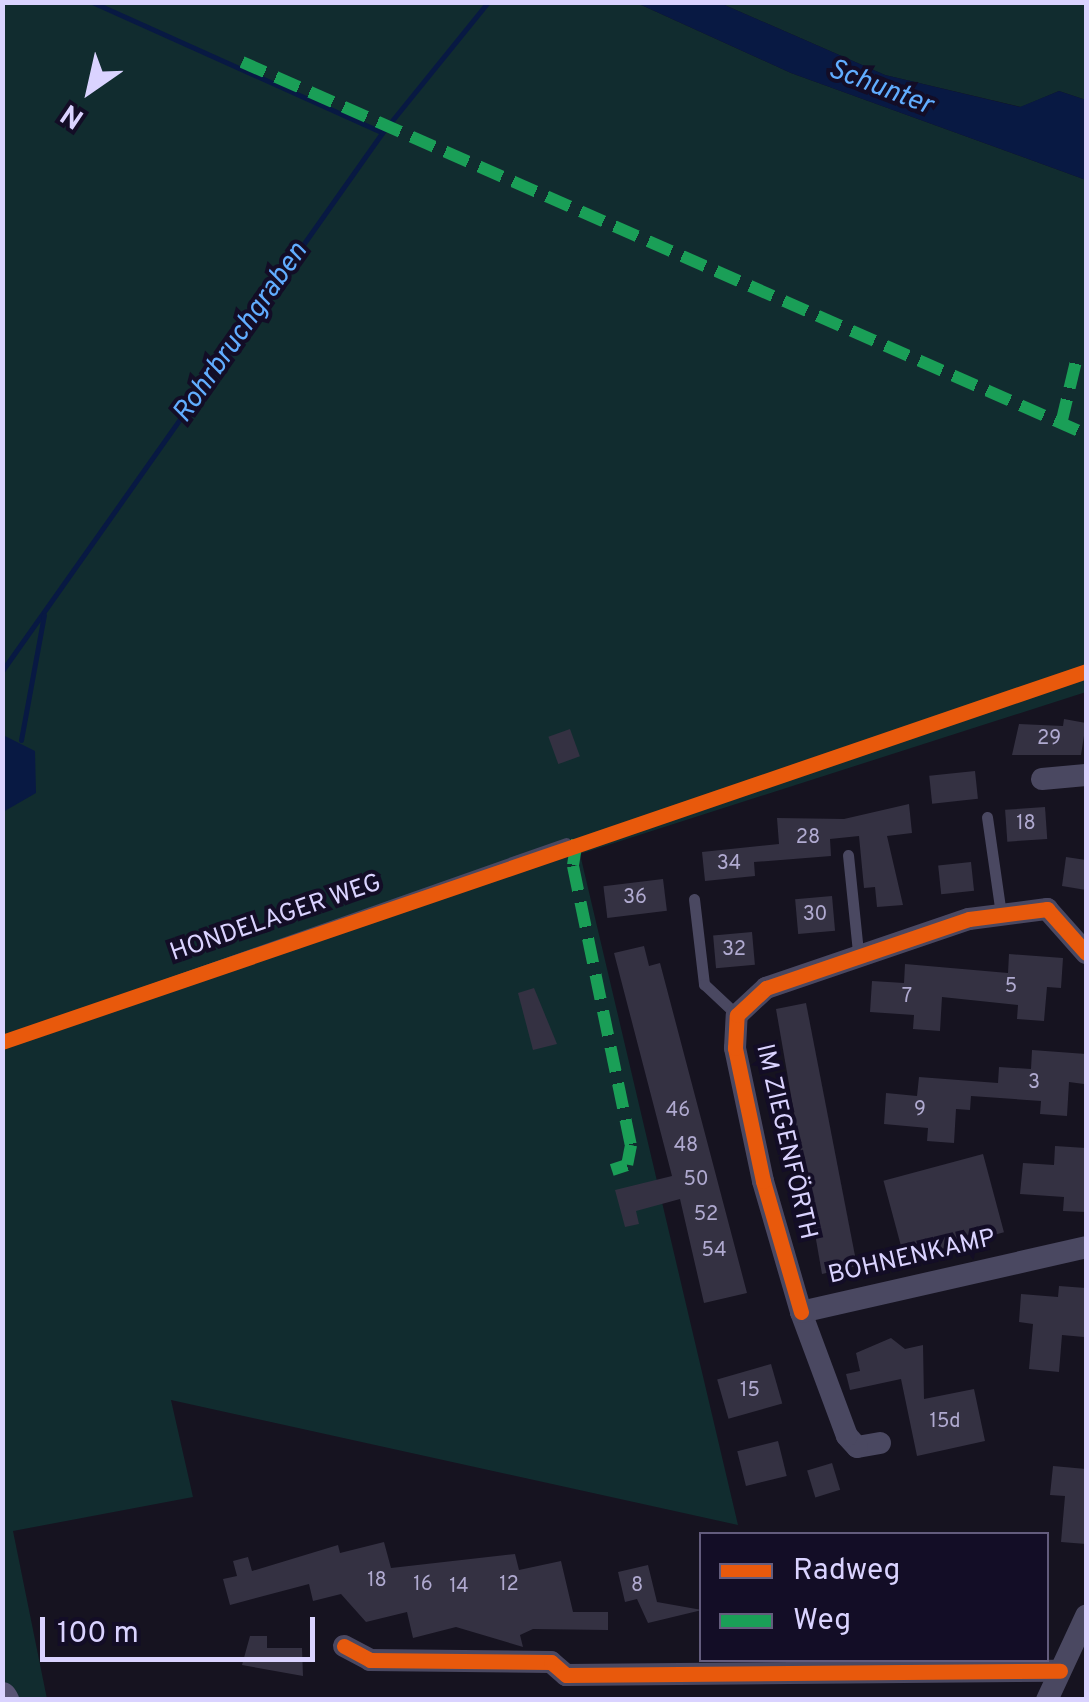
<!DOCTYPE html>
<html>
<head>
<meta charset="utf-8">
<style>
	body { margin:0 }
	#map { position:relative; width:1089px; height:1702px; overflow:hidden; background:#161320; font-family:Overpass,sans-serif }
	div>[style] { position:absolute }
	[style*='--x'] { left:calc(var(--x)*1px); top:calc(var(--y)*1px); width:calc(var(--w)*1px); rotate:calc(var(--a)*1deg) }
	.green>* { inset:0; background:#112c2f }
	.water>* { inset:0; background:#081943 }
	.stream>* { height:5px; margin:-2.5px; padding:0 2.5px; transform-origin:2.5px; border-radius:2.5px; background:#081943 }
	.building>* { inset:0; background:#343142; transform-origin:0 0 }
	.lane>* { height:11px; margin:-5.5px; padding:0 5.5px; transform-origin:5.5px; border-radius:5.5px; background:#4a4861 }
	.street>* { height:22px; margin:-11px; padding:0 11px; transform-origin:11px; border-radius:11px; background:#4a4861 }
	.secondary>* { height:30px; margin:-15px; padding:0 15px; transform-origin:15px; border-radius:15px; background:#585474 }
	.quiet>* { height:12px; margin-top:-6px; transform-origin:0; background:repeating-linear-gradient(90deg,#1a9f57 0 25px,transparent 0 37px) }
	.cycleway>* { height:15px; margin:-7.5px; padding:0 7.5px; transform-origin:7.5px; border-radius:7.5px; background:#e8590c }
	span { translate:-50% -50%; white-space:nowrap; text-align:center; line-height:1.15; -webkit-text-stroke:8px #130d26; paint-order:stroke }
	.number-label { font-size:20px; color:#b0aad0 }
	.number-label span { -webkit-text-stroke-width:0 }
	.street-label { font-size:25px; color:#dad3ff }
	.water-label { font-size:28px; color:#61adff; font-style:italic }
	.frame { position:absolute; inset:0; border:5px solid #dad3ff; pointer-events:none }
	.legend { position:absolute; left:699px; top:1532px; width:350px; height:130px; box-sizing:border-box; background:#130d26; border:2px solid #635c7d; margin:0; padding:12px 18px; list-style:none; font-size:30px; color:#dad3ff }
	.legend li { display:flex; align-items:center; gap:20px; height:50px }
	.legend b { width:50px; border:2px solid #635c7d }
	.north { position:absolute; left:40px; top:40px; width:100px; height:100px; -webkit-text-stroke:8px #130d26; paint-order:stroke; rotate:214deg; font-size:28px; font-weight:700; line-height:40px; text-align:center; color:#dad3ff }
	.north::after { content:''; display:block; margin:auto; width:35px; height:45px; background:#dad3ff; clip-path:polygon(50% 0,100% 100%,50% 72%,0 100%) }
	.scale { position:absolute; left:40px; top:1617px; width:275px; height:45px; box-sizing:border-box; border:5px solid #dad3ff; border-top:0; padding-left:12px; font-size:30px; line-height:35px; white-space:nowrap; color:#dad3ff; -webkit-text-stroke:8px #130d26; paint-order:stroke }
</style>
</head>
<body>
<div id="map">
	<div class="green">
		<div style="clip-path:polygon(3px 3px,637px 3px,791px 73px,1086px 180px,1086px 692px,580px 854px,738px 1525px,171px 1400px,193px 1497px,13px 1531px,47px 1699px,3px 1700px)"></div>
		<div style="clip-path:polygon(720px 3px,1086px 3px,1086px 100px,1059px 91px,1021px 107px,885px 75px)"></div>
	</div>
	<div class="water">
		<div style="clip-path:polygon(637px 3px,720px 3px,885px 75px,1020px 107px,1059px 91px,1086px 100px,1086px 180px,791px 73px)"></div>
		<div style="clip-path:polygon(3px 735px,35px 751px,36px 793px,3px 812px)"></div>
	</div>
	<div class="stream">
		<div style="--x:92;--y:2;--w:317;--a:24.2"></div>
		<div style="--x:2;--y:671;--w:659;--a:-54.77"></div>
		<div style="--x:382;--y:133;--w:169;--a:-51"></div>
		<div style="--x:21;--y:740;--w:127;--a:-79.6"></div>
	</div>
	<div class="building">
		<div style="clip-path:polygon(1064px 719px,1086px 723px,1081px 755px,1012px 755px,1019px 724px,1063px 726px)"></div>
		<div style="left:570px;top:729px;width:29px;height:23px;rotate:70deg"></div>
		<div style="left:975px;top:771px;width:28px;height:46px;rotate:84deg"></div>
		<div style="clip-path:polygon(909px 804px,912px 833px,887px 836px,903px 905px,877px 907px,875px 887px,864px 888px,859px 836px,830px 839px,831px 856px,754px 862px,755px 876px,705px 881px,702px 852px,779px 844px,777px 818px,844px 819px)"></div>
		<div style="left:1045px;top:807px;width:32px;height:40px;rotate:86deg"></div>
		<div style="clip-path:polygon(1066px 857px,1086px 860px,1086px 890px,1062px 886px)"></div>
		<div style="left:971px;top:862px;width:29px;height:33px;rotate:84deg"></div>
		<div style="left:663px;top:879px;width:32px;height:60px;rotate:83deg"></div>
		<div style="left:832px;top:896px;width:35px;height:37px;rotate:85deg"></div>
		<div style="left:752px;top:932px;width:33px;height:39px;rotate:85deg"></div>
		<div style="clip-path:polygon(644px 946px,649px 966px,660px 963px,747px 1293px,704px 1303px,680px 1199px,636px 1211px,639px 1224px,625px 1227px,615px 1190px,672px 1176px,614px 953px)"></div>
		<div style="clip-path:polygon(1009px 954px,1063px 958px,1061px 988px,1047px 987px,1044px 1021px,1017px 1019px,1018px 1005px,942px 997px,940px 1031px,913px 1029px,914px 1015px,870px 1012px,872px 981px,904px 983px,905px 964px,1008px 973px)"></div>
		<div style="clip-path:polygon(534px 988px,557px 1044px,533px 1050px,518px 993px)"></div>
		<div style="clip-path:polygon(806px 1003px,857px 1266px,822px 1274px,776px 1009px)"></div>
		<div style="clip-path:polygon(1032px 1050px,1086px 1054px,1084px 1084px,1069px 1082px,1067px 1116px,1040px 1114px,1041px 1101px,971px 1096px,970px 1110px,956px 1109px,954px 1143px,927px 1141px,928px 1128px,884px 1124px,886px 1093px,917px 1096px,919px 1077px,998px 1083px,999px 1067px,1031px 1069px)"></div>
		<div style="clip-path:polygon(1055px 1146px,1086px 1148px,1086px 1212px,1063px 1211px,1064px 1197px,1020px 1194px,1023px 1163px,1054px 1165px)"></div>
		<div style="left:983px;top:1154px;width:81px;height:103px;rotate:75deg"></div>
		<div style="clip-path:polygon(1059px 1286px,1086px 1288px,1084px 1337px,1062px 1335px,1059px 1372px,1029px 1369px,1033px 1324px,1019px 1322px,1021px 1294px,1058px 1297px)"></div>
		<div style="clip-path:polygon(891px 1338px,905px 1349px,923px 1345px,924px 1399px,974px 1389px,985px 1441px,917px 1456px,901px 1379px,850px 1390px,846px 1374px,860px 1371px,856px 1353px)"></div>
		<div style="left:771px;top:1364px;width:41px;height:56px;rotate:74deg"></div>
		<div style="left:778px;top:1441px;width:36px;height:42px;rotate:76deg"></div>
		<div style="left:832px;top:1463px;width:28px;height:26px;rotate:73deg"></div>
		<div style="clip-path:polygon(1053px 1466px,1086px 1469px,1086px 1544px,1061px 1542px,1065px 1496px,1050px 1495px)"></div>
		<div style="clip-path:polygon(384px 1542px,391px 1568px,515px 1554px,519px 1570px,561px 1561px,573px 1612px,608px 1612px,608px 1630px,533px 1629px,520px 1635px,523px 1647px,456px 1627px,413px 1638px,407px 1612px,366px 1622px,341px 1594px,313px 1601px,309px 1584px,230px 1605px,223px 1579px,237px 1576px,233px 1561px,248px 1557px,252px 1571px,338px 1545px,340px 1553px)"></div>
		<div style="clip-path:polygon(648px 1565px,657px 1602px,702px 1610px,648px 1623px,637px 1599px,625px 1602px,618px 1572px)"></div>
		<div style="clip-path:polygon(250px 1636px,267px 1636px,267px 1648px,302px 1648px,303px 1676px,242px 1665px)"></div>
	</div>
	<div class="lane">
		<div style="--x:987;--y:817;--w:98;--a:81.8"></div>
		<div style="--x:848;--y:855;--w:97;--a:84.1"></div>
		<div style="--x:694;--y:899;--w:86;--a:83.3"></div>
		<div style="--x:704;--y:984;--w:45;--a:43.2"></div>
		<div style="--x:2;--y:1042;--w:598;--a:-19.43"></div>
	</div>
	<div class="street">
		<div style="--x:1042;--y:779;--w:44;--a:-5.2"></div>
		<div style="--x:801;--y:1312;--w:136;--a:-106.2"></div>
		<div style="--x:763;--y:1181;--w:136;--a:-101.9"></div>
		<div style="--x:735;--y:1048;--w:33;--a:-87"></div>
		<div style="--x:737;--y:1015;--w:40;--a:-43"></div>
		<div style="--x:766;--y:988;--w:214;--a:-18.8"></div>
		<div style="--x:969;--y:919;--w:79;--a:-7.3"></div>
		<div style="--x:1047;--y:909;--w:59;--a:48.4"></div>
		<div style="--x:880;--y:1443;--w:23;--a:170"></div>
		<div style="--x:857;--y:1447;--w:15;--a:-132"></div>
		<div style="--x:847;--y:1436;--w:132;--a:-110.4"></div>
		<div style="--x:801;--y:1312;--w:292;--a:-12.8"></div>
		<div style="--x:344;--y:1646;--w:30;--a:28"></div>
		<div style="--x:370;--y:1660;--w:181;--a:0.6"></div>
		<div style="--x:551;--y:1662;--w:20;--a:41"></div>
		<div style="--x:566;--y:1675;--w:494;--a:-0.5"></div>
		<div style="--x:1047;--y:1700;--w:93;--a:-65.1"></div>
	</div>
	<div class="secondary">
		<div style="--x:2;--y:1697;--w:4;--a:56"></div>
	</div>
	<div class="quiet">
		<div style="--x:242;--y:62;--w:922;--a:23.79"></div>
		<div style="--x:1061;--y:424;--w:65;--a:-76.6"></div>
		<div style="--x:577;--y:840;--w:26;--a:99"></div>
		<div style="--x:573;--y:866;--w:285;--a:78.3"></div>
		<div style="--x:631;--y:1145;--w:20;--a:101"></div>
		<div style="--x:627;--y:1165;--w:16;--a:162"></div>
	</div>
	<div class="cycleway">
		<div style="--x:2;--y:1042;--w:1146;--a:-18.89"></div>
		<div style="--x:801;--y:1312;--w:136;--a:-106.2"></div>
		<div style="--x:763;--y:1181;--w:136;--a:-101.9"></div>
		<div style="--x:735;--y:1048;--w:33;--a:-87"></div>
		<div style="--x:737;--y:1015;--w:40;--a:-43"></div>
		<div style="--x:766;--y:988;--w:214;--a:-18.8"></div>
		<div style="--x:969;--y:919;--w:79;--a:-7.3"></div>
		<div style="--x:1047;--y:909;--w:59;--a:48.4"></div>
		<div style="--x:344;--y:1646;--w:30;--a:28"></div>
		<div style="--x:370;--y:1660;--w:181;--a:0.6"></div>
		<div style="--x:551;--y:1662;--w:20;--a:41"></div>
		<div style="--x:566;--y:1675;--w:494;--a:-0.5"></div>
	</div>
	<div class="number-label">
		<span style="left:1049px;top:739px">29</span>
		<span style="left:1026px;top:824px">18</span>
		<span style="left:808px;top:838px">28</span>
		<span style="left:729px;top:864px">34</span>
		<span style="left:635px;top:898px">36</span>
		<span style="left:815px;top:915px">30</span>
		<span style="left:734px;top:950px">32</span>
		<span style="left:1011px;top:987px">5</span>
		<span style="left:907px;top:997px">7</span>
		<span style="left:1034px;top:1083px">3</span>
		<span style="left:920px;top:1110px">9</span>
		<span style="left:678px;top:1111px">46</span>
		<span style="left:686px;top:1146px">48</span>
		<span style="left:696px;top:1180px">50</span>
		<span style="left:706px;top:1215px">52</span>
		<span style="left:714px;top:1251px">54</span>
		<span style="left:750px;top:1391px">15</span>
		<span style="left:945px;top:1422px">15d</span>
		<span style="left:377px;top:1581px">18</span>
		<span style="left:423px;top:1585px">16</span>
		<span style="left:509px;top:1585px">12</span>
		<span style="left:637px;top:1586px">8</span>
		<span style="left:459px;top:1587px">14</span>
	</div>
	<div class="street-label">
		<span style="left:276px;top:919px;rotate:-19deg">HONDELAGER WEG</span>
		<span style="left:785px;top:1142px;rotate:77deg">IM ZIEGENFÖRTH</span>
		<span style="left:912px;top:1258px;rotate:-13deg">BOHNENKAMP</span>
	</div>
	<div class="water-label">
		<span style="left:880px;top:88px;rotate:21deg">Schunter</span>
		<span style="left:241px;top:333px;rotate:-55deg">Rohrbruchgraben</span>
	</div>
	<div class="frame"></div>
	<ul class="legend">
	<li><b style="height:12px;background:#e8590c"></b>Radweg</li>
	<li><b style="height:12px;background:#1a9f57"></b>Weg</li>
	</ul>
	<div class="north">N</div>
	<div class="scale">100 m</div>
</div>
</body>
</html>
